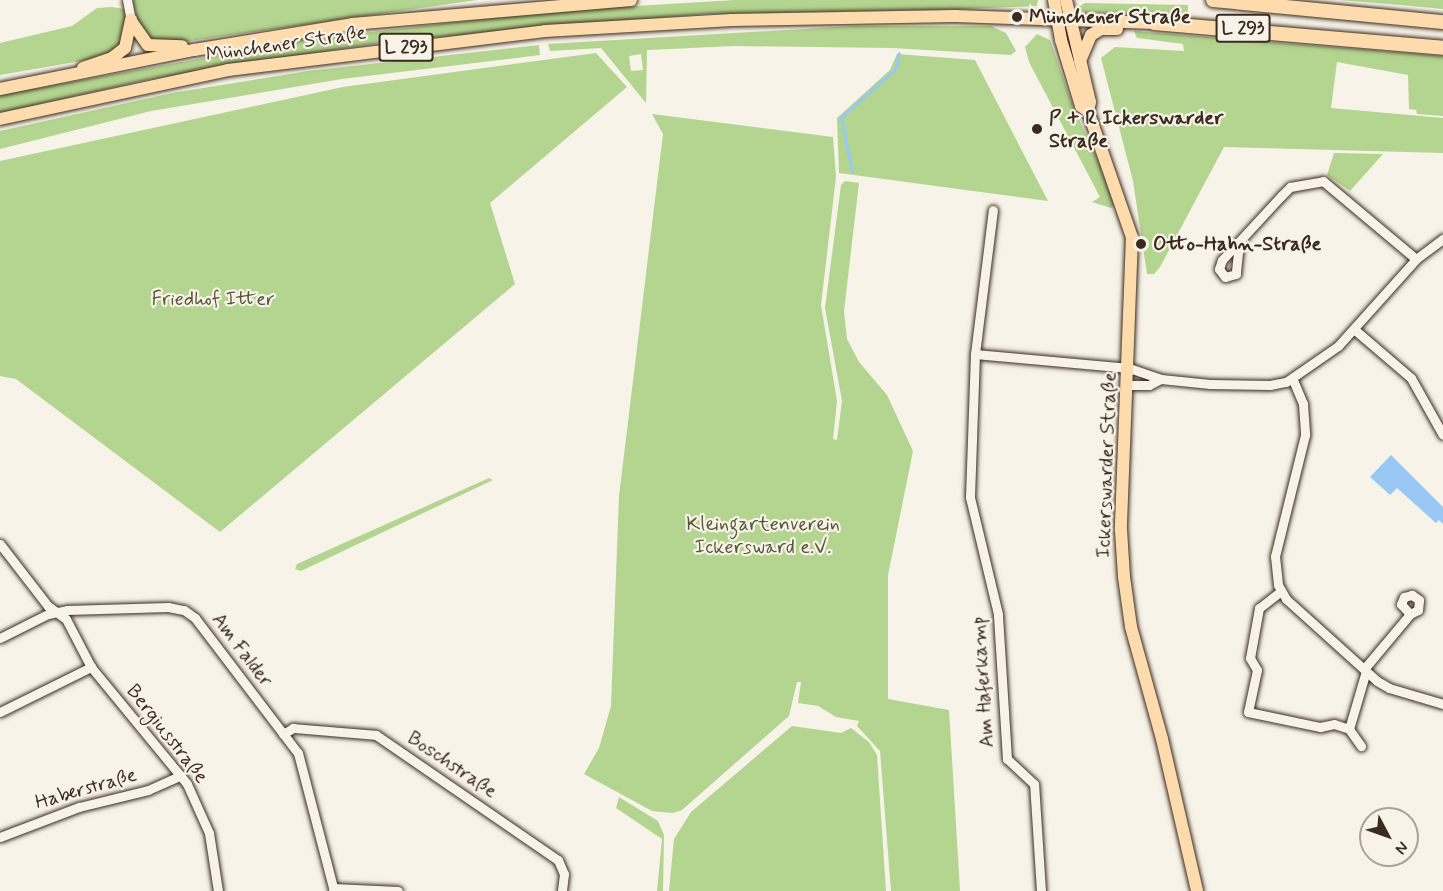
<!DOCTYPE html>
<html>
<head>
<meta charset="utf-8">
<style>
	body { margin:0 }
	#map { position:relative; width:1443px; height:891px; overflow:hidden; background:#f7f3e8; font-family:Mynerve,sans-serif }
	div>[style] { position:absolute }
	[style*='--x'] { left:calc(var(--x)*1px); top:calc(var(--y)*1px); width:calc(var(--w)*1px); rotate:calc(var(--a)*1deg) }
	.green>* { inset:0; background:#b3d58f }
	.water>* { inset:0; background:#98c8f3 }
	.stream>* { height:3px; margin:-1.5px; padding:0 1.5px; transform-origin:1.5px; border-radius:1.5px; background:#98c8f3 }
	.roads { filter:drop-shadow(0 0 2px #3b2a1e) drop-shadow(0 0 2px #3b2a1e) }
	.minor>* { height:9px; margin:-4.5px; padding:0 4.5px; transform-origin:4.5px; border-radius:4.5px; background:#f7f3e8 }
	.major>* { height:12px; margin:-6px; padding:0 6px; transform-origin:6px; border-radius:6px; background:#fedbac }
	.highway>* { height:14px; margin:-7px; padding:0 7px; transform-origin:7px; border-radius:7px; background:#fedbac }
	.dots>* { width:16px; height:16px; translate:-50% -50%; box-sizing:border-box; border:3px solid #f7f3e8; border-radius:50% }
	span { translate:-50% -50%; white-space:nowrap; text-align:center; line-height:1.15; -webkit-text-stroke:4.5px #f7f3e8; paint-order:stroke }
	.shield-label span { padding:2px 4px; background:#f7f3e8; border:2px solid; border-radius:4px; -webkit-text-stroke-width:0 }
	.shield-label { font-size:18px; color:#3b2a1e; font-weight:700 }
	.poi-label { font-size:20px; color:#3b2a1e; font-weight:700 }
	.left { translate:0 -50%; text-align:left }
	.street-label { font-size:20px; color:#3b2a1e }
	.park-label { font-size:20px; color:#59553a }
	.north { position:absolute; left:1359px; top:807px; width:60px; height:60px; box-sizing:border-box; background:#f7f3e8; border:2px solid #aca397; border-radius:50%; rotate:131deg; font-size:16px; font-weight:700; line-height:24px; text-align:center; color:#3b2a1e }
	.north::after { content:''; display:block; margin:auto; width:21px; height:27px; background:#3b2a1e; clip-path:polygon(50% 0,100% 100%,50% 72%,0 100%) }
</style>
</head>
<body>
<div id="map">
	<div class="green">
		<div style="clip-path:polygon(133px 0,477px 0,175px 43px,153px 40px,145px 34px,137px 19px)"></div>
		<div style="clip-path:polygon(735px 0,1038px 0,1037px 6px,966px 9px,704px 14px,385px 42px,150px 79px,0 113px,0 95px,302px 40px,553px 11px)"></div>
		<div style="clip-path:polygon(1340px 0,1443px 0,1443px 9px,1401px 5px)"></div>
		<div style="clip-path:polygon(1085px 3px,1188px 5px,1188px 17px,1085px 12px,1077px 8px)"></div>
		<div style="clip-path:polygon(112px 7px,124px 9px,126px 27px,120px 46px,104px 57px,0 75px,0 43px,72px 26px,97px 8px)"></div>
		<div style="clip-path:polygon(evenodd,854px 26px,991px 26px,1006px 33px,1016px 51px,1011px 55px,892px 48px,734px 46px,647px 50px,646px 103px,601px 48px,550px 51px,548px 44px,854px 26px,641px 54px,643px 70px,631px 71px,629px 56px,641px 54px)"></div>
		<div style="clip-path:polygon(1134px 31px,1443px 56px,1443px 116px,1417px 114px,1416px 110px,1409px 109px,1408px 75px,1337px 62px,1331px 108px,1443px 118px,1443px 153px,1224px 147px,1160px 267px,1154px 274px,1147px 274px,1133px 181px,1101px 58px,1115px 47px,1184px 51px,1183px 44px,1137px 38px)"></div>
		<div style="clip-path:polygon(1037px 34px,1050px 40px,1073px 106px,1100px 165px,1114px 206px,1111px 208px,1092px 202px,1100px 197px,1029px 62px,1025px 47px)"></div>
		<div style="clip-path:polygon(539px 45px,540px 55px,342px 79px,151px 111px,0 149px,0 131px,172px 93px,308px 71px)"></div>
		<div style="clip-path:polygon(596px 53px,627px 87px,490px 203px,515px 284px,220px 532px,16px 379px,0 376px,0 161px,343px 87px)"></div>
		<div style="clip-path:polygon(897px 54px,975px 60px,1048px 201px,839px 173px,837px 118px,890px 70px)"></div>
		<div style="clip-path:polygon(652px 114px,833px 137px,836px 177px,821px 305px,837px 401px,833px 439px,837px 440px,842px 401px,825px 308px,841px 185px,845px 181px,859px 183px,844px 311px,847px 339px,859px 362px,887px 395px,913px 451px,888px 575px,888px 699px,949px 710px,960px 891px,891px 891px,880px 751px,857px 726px,859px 721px,836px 717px,818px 706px,798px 703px,801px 682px,797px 682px,789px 716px,682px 810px,673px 813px,652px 811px,584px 774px,599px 748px,611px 706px,619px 496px,663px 134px)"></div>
		<div style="clip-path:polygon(1334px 153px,1383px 154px,1350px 191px,1327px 175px)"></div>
		<div style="clip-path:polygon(489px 478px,493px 480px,301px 571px,295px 569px,297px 564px)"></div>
		<div style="clip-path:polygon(792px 726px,841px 733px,851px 728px,869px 742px,877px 755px,886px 891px,669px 891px,674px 839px,691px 812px)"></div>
		<div style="clip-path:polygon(619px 797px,658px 821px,664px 835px,663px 891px,657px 891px,662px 839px,616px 808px)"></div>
	</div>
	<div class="water">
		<div style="clip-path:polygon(1391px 455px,1443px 507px,1443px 524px,1439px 520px,1436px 523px,1397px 488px,1390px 495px,1370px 477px)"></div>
	</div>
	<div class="stream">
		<div style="--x:852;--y:172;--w:56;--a:-101.3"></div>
		<div style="--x:841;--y:117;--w:74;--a:-41.7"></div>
		<div style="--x:896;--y:68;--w:15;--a:-79"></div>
	</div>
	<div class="roads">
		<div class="minor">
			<div style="--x:127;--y:0;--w:20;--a:79"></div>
			<div style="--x:1239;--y:243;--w:31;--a:96"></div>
			<div style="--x:1236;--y:274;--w:11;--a:165"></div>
			<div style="--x:1225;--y:277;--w:10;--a:-127"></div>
			<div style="--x:1219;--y:269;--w:9;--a:-72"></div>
			<div style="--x:1222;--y:260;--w:87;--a:-47.3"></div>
			<div style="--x:1281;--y:196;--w:13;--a:-45"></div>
			<div style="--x:1290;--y:187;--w:34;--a:-10"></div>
			<div style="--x:1323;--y:181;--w:121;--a:40"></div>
			<div style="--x:1355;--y:330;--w:74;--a:40.6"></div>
			<div style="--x:1411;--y:378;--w:65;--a:60.7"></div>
			<div style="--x:975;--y:354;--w:145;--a:-82.9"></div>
			<div style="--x:1293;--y:380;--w:26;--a:67"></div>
			<div style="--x:1303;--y:404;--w:31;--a:86"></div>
			<div style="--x:1305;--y:435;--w:125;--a:103.9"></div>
			<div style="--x:1275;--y:556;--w:29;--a:84"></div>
			<div style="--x:1278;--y:585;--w:16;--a:60"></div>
			<div style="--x:1286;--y:599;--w:122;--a:42"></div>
			<div style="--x:1377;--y:681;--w:14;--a:30"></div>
			<div style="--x:1389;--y:688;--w:56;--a:16.5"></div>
			<div style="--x:1128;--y:385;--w:21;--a:0"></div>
			<div style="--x:1149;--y:385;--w:13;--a:-27"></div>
			<div style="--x:0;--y:544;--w:78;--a:52.3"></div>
			<div style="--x:48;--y:606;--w:22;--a:36"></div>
			<div style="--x:66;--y:619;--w:54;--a:62.5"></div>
			<div style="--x:91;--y:667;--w:151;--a:50.6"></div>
			<div style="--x:187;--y:784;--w:54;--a:65.8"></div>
			<div style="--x:209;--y:833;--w:59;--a:81.2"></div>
			<div style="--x:1281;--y:591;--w:28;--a:142"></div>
			<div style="--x:1259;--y:608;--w:51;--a:100.2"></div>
			<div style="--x:1250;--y:658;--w:14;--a:60"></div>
			<div style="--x:1257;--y:670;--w:43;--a:102.1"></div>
			<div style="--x:1248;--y:712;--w:74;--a:11.8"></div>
			<div style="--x:1320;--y:727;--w:14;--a:-12"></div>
			<div style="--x:1334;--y:724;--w:16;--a:18"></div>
			<div style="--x:1349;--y:729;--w:60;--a:-73.7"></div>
			<div style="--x:0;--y:638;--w:54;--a:-26.6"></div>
			<div style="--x:48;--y:614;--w:19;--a:-12"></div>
			<div style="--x:67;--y:610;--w:101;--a:-1.7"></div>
			<div style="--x:168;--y:607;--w:16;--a:11"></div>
			<div style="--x:184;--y:610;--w:14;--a:36"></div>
			<div style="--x:195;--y:618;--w:170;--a:52.7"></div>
			<div style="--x:298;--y:753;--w:143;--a:75.4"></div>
			<div style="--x:1364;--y:669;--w:72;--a:-50.1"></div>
			<div style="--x:1410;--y:614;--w:9;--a:-27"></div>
			<div style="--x:1418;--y:610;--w:10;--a:-84"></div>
			<div style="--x:1419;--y:600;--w:9;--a:-144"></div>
			<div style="--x:1412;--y:595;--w:8;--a:166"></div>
			<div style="--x:1404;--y:597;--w:8;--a:113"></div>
			<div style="--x:1401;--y:604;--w:13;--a:48"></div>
			<div style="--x:0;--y:712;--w:102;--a:-26.3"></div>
			<div style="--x:1349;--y:729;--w:21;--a:55"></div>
			<div style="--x:283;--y:734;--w:12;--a:-31"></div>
			<div style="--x:293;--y:728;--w:83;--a:4.8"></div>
			<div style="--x:376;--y:735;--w:221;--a:34.5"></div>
			<div style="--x:558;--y:860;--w:15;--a:67"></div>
			<div style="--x:564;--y:874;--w:17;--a:97"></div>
			<div style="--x:0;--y:837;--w:85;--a:-20.8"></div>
			<div style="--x:79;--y:807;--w:71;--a:-13.8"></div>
			<div style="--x:148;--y:790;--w:36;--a:-24"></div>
			<div style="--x:333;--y:888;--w:65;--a:2.6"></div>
			<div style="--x:1041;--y:891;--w:107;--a:-93.7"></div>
			<div style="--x:1034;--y:784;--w:37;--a:-137"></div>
			<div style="--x:1007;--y:759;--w:145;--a:-93.6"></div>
			<div style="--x:998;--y:614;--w:120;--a:-103.5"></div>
			<div style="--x:970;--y:497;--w:143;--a:-88"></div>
			<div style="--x:975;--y:354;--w:155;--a:5.2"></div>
			<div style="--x:1129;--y:368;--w:34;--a:19"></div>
			<div style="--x:1161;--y:379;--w:49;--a:5.8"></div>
			<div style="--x:1210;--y:384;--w:60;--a:1"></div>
			<div style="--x:1270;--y:385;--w:16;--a:-11"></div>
			<div style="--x:1286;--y:382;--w:63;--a:-34.7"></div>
			<div style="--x:1338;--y:346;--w:117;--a:-48.1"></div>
			<div style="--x:1416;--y:259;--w:34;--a:-37"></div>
		</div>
		<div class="major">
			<div style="--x:1054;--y:0;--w:41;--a:80.1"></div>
			<div style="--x:1061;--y:40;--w:69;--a:73.1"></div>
			<div style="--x:1081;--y:106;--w:9;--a:36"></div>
			<div style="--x:1066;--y:0;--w:105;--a:76.8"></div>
			<div style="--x:1090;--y:102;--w:9;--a:103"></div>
			<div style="--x:1088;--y:111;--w:133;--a:70.8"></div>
			<div style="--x:1132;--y:237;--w:293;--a:92.2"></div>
			<div style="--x:1121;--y:530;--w:47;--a:86.3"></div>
			<div style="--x:1124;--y:577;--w:50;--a:82"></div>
			<div style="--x:1131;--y:627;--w:116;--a:74.5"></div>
			<div style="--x:1162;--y:739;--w:156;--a:77"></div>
			<div style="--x:131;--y:21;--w:29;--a:55"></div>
			<div style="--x:148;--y:45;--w:34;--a:2"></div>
			<div style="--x:1080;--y:61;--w:28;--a:-67"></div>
			<div style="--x:1091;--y:35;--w:12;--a:-31"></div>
			<div style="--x:1101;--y:29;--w:16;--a:0"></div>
			<div style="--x:83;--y:68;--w:31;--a:-19"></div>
			<div style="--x:112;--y:58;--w:16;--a:-38"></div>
			<div style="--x:125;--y:48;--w:29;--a:-78"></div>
			<div style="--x:0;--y:89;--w:198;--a:-11.4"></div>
			<div style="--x:194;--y:50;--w:160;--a:-9.3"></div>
			<div style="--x:352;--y:24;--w:280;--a:-4.9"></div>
			<div style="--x:0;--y:119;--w:233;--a:-12.1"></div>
			<div style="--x:228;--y:70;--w:319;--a:-7"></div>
			<div style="--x:545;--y:31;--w:187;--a:-3.4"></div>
			<div style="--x:732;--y:20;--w:223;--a:-1"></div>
			<div style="--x:955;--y:16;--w:199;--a:2"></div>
		</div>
		<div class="highway">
			<div style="--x:1213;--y:0;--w:231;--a:5.5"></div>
			<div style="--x:1154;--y:23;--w:290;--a:4.9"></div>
		</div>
	</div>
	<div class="dots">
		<div style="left:1017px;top:17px;background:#3b2a1e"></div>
		<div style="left:1037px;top:129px;background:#3b2a1e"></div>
		<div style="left:1141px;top:244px;background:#3b2a1e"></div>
	</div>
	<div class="shield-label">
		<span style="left:1243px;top:28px">L 293</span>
		<span style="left:406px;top:47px">L 293</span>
	</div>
	<div class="poi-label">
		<span class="left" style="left:1029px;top:17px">Münchener Straße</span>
		<span class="left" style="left:1049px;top:130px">P + R Ickerswarder<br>Straße</span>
		<span class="left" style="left:1153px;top:244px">Otto-Hahn-Straße</span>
	</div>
	<div class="street-label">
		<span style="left:286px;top:44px;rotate:-8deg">Münchener Straße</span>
		<span style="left:1107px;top:465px;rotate:-88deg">Ickerswarder Straße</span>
		<span style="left:242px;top:650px;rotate:53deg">Am Falder</span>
		<span style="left:983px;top:682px;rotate:-94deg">Am Haferkamp</span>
		<span style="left:167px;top:734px;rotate:52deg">Bergiusstraße</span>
		<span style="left:452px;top:765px;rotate:34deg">Boschstraße</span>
		<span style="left:86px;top:789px;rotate:-16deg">Haberstraße</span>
	</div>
	<div class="park-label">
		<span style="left:213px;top:299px">Friedhof Itter</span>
		<span style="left:763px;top:536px">Kleingartenverein<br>Ickersward e.V.</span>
	</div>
	<div class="north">N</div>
</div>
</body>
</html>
